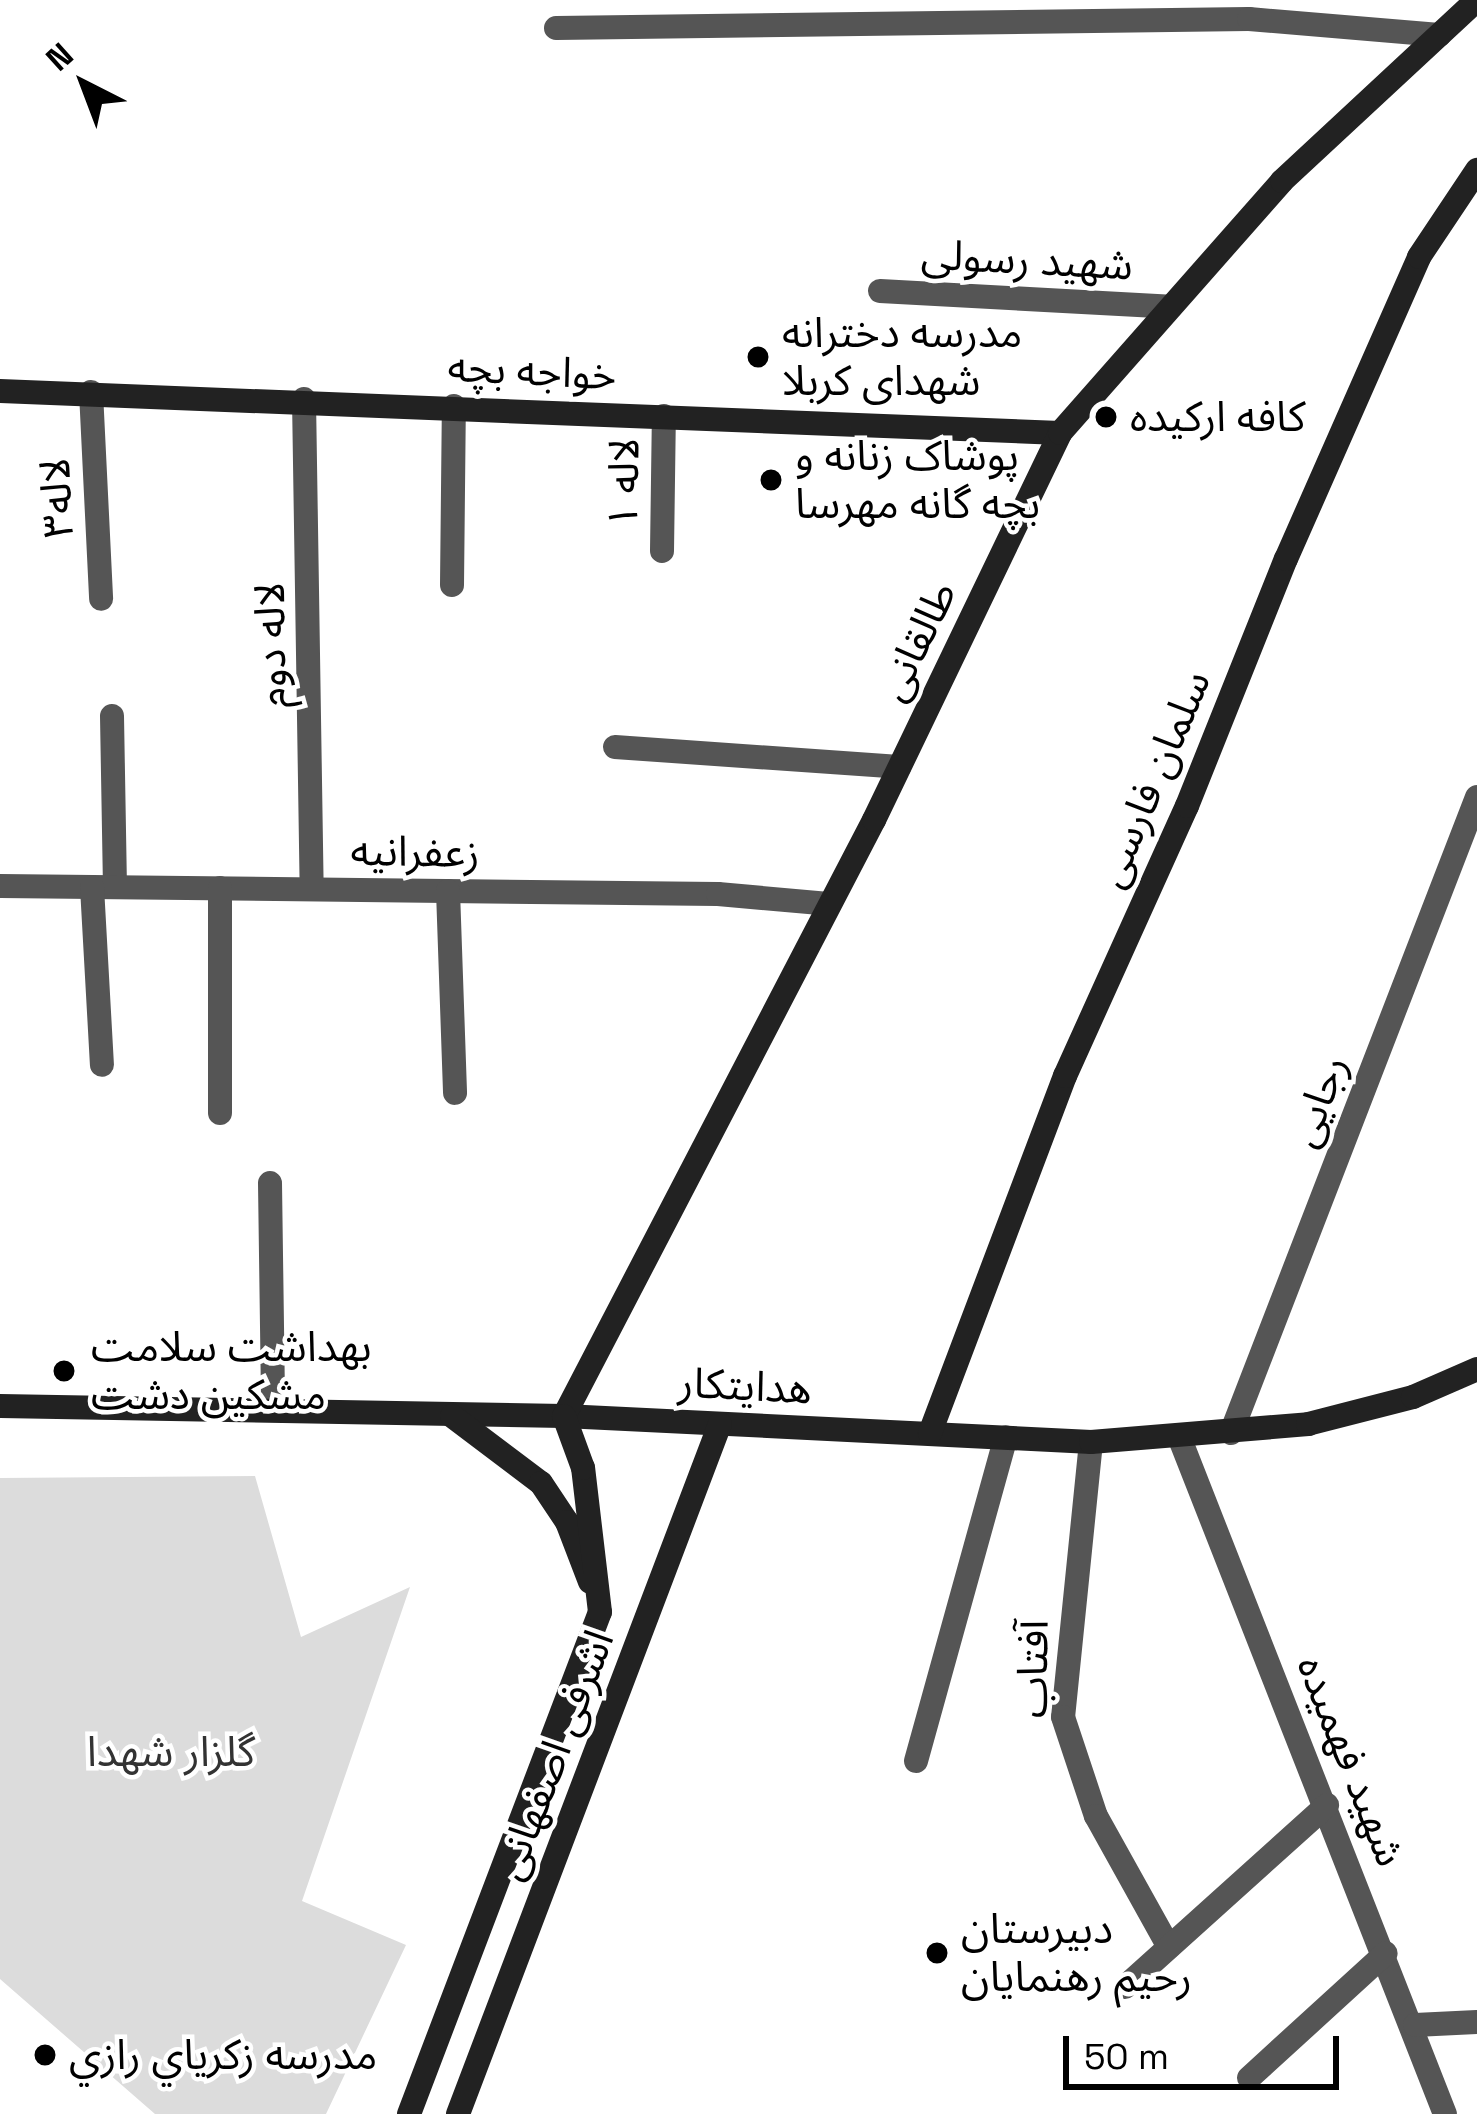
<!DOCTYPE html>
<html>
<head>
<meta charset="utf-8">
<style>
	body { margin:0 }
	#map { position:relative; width:1477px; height:2114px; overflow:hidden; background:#fff; font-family:"Space Grotesk","Noto Sans Arabic",sans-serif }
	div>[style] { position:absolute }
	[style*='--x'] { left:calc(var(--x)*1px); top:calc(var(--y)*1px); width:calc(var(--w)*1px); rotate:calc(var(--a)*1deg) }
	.green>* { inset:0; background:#dcdcdc }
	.street>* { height:24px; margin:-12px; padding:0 12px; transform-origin:12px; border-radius:12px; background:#555 }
	.secondary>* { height:24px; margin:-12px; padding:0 12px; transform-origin:12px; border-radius:12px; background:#222 }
	.dots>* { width:33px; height:33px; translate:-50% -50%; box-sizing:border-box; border:6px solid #fff; border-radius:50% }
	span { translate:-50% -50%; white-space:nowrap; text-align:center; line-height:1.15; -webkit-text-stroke:9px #fff; paint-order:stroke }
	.street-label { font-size:42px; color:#000 }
	.poi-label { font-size:42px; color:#000 }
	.left { translate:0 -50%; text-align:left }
	.park-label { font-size:42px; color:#333 }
	.north { position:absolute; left:24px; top:24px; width:120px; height:120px; -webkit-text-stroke:9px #fff; paint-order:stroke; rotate:318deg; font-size:33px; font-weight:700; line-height:48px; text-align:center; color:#000 }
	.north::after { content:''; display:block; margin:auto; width:42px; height:54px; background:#000; clip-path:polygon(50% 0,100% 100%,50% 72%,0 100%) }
	.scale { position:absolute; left:1063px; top:2036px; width:276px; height:54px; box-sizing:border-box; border:6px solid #000; border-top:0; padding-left:15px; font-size:36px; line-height:42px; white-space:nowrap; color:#000; -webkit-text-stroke:9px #fff; paint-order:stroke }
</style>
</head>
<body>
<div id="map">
	<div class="green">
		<div style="clip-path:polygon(255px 1476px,301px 1637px,410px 1587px,302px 1901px,406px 1945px,326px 2114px,155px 2114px,0 1979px,0 1478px)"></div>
	</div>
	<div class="street">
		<div style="--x:556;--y:28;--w:693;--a:-0.74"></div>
		<div style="--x:1249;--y:19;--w:191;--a:4.8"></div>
		<div style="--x:880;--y:291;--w:291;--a:3.1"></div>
		<div style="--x:91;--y:392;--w:207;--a:87.2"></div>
		<div style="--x:304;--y:399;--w:490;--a:89.1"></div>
		<div style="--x:662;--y:551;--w:135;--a:-89.2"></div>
		<div style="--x:452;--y:585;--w:179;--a:-89.4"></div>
		<div style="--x:112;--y:716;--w:171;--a:89"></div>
		<div style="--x:615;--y:747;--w:285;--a:4"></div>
		<div style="--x:0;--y:886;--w:718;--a:0.64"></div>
		<div style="--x:718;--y:894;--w:111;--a:5.1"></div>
		<div style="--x:92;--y:887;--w:178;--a:86.8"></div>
		<div style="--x:220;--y:888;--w:225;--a:90"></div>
		<div style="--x:448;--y:891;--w:202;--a:88"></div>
		<div style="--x:270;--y:1183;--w:227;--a:89.2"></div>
		<div style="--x:1231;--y:1433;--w:682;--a:-68.85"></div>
		<div style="--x:1180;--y:1439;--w:725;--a:68.57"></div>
		<div style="--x:1091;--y:1442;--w:276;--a:95.8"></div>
		<div style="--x:1063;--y:1717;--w:104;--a:71.6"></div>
		<div style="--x:1096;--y:1816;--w:150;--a:60.9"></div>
		<div style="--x:916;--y:1761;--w:336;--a:-74.5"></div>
		<div style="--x:1125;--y:1987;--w:272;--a:-42"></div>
		<div style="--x:1415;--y:2025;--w:62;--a:-2.8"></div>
		<div style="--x:1249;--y:2078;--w:185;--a:-42.4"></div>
	</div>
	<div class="secondary">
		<div style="--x:0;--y:391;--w:1061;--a:2.27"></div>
		<div style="--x:0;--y:1406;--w:564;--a:1.02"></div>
		<div style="--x:564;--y:1416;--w:528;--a:2.82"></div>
		<div style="--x:1091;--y:1442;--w:218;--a:-4.7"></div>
		<div style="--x:1308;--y:1424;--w:108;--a:-14.4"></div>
		<div style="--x:1413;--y:1397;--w:70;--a:-23.6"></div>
		<div style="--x:452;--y:1416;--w:111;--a:37"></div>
		<div style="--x:541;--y:1483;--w:47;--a:56.3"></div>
		<div style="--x:567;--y:1522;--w:64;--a:69"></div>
		<div style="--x:564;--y:1416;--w:672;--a:-62.52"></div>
		<div style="--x:874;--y:820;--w:429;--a:-64.3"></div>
		<div style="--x:1060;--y:433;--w:336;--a:-48.6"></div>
		<div style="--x:1282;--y:181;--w:266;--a:-42.9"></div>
		<div style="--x:930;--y:1433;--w:382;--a:-69.3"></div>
		<div style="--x:1065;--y:1076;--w:296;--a:-65.7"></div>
		<div style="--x:1187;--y:806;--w:266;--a:-68.2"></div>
		<div style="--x:1286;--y:559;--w:330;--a:-66.2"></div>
		<div style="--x:1419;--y:257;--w:105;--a:-56.3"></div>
		<div style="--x:409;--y:2114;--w:537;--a:-69.17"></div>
		<div style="--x:600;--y:1612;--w:145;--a:-96.7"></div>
		<div style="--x:583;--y:1468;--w:55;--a:-110.1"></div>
		<div style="--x:458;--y:2114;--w:738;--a:-69.21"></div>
	</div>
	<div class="dots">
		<div style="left:758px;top:357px;background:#000"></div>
		<div style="left:1106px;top:417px;background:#000"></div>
		<div style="left:771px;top:480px;background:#000"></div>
		<div style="left:64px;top:1371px;background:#000"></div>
		<div style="left:937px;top:1953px;background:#000"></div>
		<div style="left:45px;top:2055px;background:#000"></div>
	</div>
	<div class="street-label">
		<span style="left:1027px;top:260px;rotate:3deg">شهید رسولی</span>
		<span style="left:532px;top:371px;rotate:3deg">خواجه بچه</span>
		<span style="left:624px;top:483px;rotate:-89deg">لاله ۱</span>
		<span style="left:57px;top:498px;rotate:-93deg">لاله۳</span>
		<span style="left:917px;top:641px;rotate:-64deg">طالقانی</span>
		<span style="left:271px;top:645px;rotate:-91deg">لاله دوم</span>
		<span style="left:1153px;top:779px;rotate:-67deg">سلمان فارسی</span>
		<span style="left:415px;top:852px;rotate:1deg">زعفرانیه</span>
		<span style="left:1318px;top:1101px;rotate:-69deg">رجایی</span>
		<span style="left:745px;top:1386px;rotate:3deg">هدایتکار</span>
		<span style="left:1033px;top:1669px;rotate:-89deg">آفتاب</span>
		<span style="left:554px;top:1755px;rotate:-69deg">اشرفی اصفهانی</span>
		<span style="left:1351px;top:1761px;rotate:68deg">شهید فهمیده</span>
	</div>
	<div class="poi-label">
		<span class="left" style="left:782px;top:357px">مدرسه دخترانه<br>شهدای کربلا</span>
		<span class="left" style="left:1130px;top:417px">کافه ارکیده</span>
		<span class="left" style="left:795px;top:480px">پوشاک زنانه و<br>بچه گانه مهرسا</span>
		<span class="left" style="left:91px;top:1371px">بهداشت سلامت<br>مشکین دشت</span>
		<span class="left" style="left:961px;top:1953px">دبیرستان<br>رحیم رهنمایان</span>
		<span class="left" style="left:69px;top:2055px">مدرسه زكرياي رازي</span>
	</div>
	<div class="park-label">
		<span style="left:171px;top:1752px">گلزار شهدا</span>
	</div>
	<div class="north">N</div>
	<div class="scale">50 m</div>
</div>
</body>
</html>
